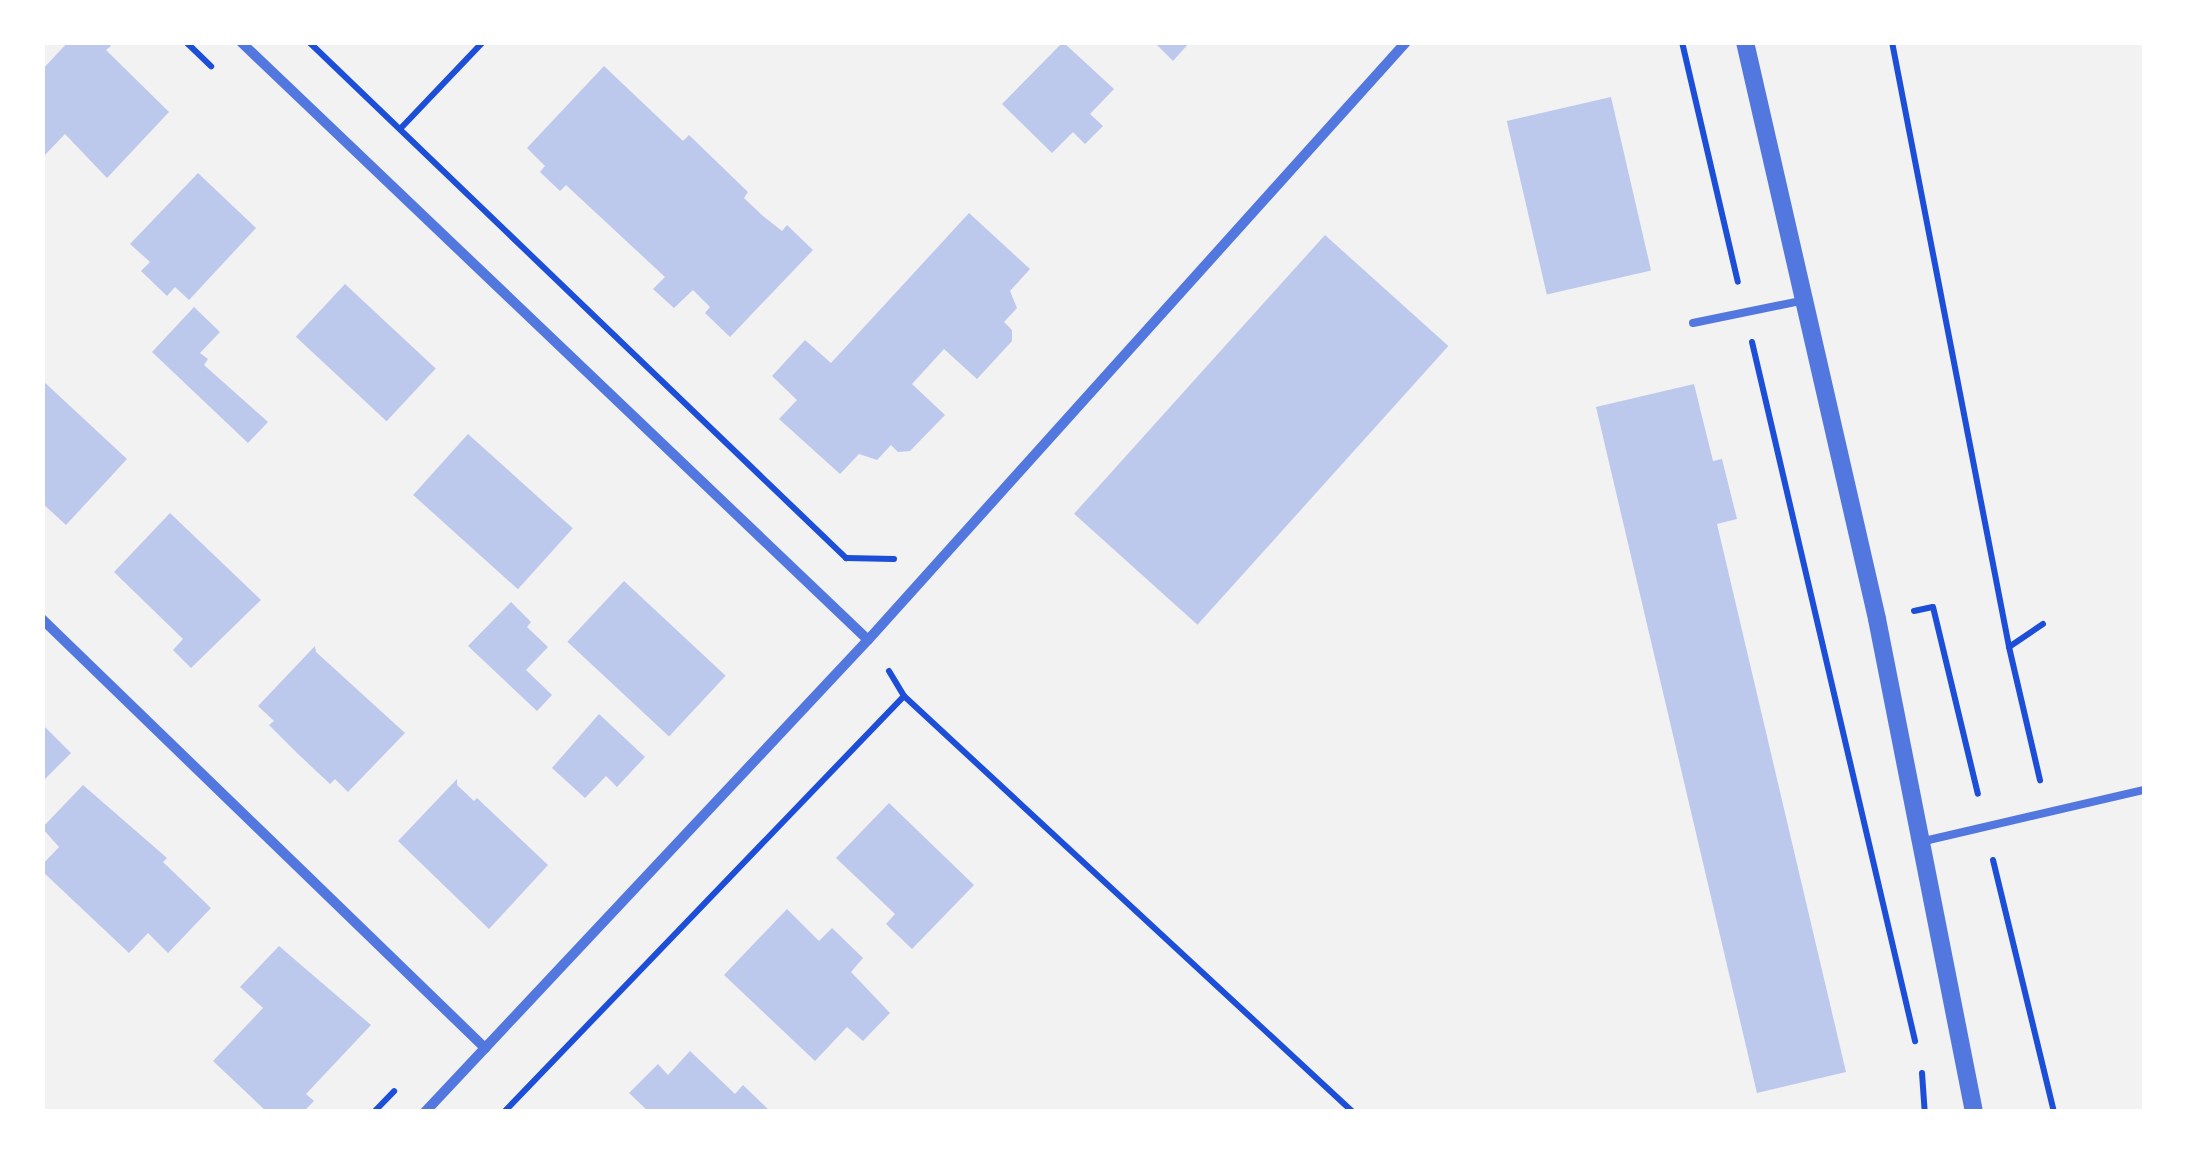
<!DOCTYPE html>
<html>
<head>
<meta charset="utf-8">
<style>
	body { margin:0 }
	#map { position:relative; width:2187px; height:1154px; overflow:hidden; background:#f2f2f2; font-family:"Titillium Web",sans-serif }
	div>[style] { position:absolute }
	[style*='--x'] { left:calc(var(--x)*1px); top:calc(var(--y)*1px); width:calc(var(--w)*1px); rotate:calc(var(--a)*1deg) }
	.building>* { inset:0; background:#bdc9ec; transform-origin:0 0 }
	.path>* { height:6px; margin:-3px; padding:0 3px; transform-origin:3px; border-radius:3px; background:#1d4ed8 }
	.service>* { height:8px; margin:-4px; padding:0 4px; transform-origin:4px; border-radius:4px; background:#5277de }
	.minor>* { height:10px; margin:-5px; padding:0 5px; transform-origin:5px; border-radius:5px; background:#5277de }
	.tertiary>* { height:18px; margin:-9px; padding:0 9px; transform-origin:9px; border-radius:9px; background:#5277de }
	span { translate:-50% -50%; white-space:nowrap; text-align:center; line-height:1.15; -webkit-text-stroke:10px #fff; paint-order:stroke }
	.frame { position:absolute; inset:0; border:45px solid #fff; pointer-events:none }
</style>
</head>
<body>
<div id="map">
	<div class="building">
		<div style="clip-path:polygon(68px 42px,107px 42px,111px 46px,106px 50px,169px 112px,107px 178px,65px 134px,42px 158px,42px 70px)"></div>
		<div style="clip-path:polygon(1063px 42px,1114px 89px,1090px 114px,1103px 126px,1085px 144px,1073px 132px,1052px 153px,1002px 104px)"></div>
		<div style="clip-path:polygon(1154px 42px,1190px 42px,1173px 61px)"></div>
		<div style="clip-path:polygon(604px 66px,683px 141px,689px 135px,748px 192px,744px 198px,763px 216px,782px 231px,787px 225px,813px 250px,730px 337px,705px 313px,710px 307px,693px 290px,674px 308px,653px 289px,665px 277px,566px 185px,560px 191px,540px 172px,545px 166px,527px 148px)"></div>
		<div style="left:1611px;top:97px;width:178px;height:107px;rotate:77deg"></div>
		<div style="clip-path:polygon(198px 173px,256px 228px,189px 300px,175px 287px,167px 296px,141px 271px,150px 262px,130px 244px)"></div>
		<div style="clip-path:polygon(969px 213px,1030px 269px,1010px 291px,1017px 308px,1004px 322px,1012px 330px,1012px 341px,977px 379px,944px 349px,912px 384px,945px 415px,910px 451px,898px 452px,891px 445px,877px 460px,859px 454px,840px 474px,779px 419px,797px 400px,772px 376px,805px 340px,831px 363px)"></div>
		<div style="left:1325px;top:235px;width:166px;height:375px;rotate:42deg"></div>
		<div style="left:345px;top:284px;width:124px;height:72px;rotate:43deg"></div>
		<div style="clip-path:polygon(194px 307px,220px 332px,200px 353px,208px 359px,204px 365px,268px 422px,248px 443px,152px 352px)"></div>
		<div style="clip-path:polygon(42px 380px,127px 459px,66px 525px,42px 503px)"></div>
		<div style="clip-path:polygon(1694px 384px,1713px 461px,1722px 459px,1737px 519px,1717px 524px,1846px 1072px,1757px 1093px,1596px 407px)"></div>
		<div style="left:468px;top:434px;width:141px;height:82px;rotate:42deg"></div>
		<div style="clip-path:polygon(170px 513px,261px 600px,191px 668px,173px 650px,183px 639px,114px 572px)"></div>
		<div style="left:624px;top:581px;width:139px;height:83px;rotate:43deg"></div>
		<div style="clip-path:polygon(511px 602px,531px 622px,527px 627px,548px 647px,526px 670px,552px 695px,537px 711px,468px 646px)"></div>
		<div style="clip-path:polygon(315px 646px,316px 652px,405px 733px,348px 792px,335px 779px,330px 784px,297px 753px,269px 725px,274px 721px,258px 706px)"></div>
		<div style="clip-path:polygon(599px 714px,645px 757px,617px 787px,606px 776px,585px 798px,552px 768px)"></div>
		<div style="clip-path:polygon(42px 724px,71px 753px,42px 782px)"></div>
		<div style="clip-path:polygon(457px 779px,457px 785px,474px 801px,477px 798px,548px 865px,489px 929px,398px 841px)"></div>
		<div style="clip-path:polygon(83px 785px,167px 858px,163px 862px,211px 908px,168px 953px,148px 933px,129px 953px,42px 871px,42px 865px,59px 847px,42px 828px)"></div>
		<div style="clip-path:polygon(889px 803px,974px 885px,912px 949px,886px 924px,895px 914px,836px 858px)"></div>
		<div style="clip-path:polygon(787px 909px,819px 941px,832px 928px,863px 958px,851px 972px,890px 1013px,863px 1041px,847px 1027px,815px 1061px,724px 975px)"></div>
		<div style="clip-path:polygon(279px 946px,371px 1025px,306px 1094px,314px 1101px,303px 1112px,267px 1112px,213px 1061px,263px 1008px,240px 987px)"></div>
		<div style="clip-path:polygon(690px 1051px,735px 1094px,743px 1085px,771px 1112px,649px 1112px,629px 1093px,658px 1064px,668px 1075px)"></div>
	</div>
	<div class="path">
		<div style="--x:186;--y:42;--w:35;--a:44"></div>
		<div style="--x:309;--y:42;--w:745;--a:43.86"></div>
		<div style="--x:846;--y:558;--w:48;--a:1.2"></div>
		<div style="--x:1682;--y:42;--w:246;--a:76.9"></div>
		<div style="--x:1892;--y:42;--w:616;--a:79.05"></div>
		<div style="--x:2009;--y:647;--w:137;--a:76.9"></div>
		<div style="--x:401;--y:128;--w:119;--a:-46.4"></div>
		<div style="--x:1752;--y:342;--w:718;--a:76.87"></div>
		<div style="--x:1914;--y:611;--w:19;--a:-12"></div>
		<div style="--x:1933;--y:607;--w:192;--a:76.5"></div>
		<div style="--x:2009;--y:647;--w:41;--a:-34.1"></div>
		<div style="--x:889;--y:671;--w:29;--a:59"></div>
		<div style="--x:1993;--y:860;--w:259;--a:76.4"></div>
		<div style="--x:1922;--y:1073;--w:39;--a:86"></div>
		<div style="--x:374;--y:1112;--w:29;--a:-46"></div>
		<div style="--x:504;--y:1112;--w:577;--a:-46.12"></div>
		<div style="--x:904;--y:696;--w:612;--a:42.82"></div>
	</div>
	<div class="service">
		<div style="--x:1693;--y:323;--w:114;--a:-11.6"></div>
		<div style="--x:1920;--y:842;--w:230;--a:-13.1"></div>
	</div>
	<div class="minor">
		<div style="--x:241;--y:42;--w:866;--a:43.64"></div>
		<div style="--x:42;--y:619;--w:617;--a:44.08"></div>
		<div style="--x:425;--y:1112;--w:647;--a:-46.82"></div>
		<div style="--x:868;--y:640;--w:804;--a:-48.02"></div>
	</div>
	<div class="tertiary">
		<div style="--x:1745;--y:42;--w:592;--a:77.11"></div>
		<div style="--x:1877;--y:619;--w:502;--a:78.87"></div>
	</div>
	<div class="frame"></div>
</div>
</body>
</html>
